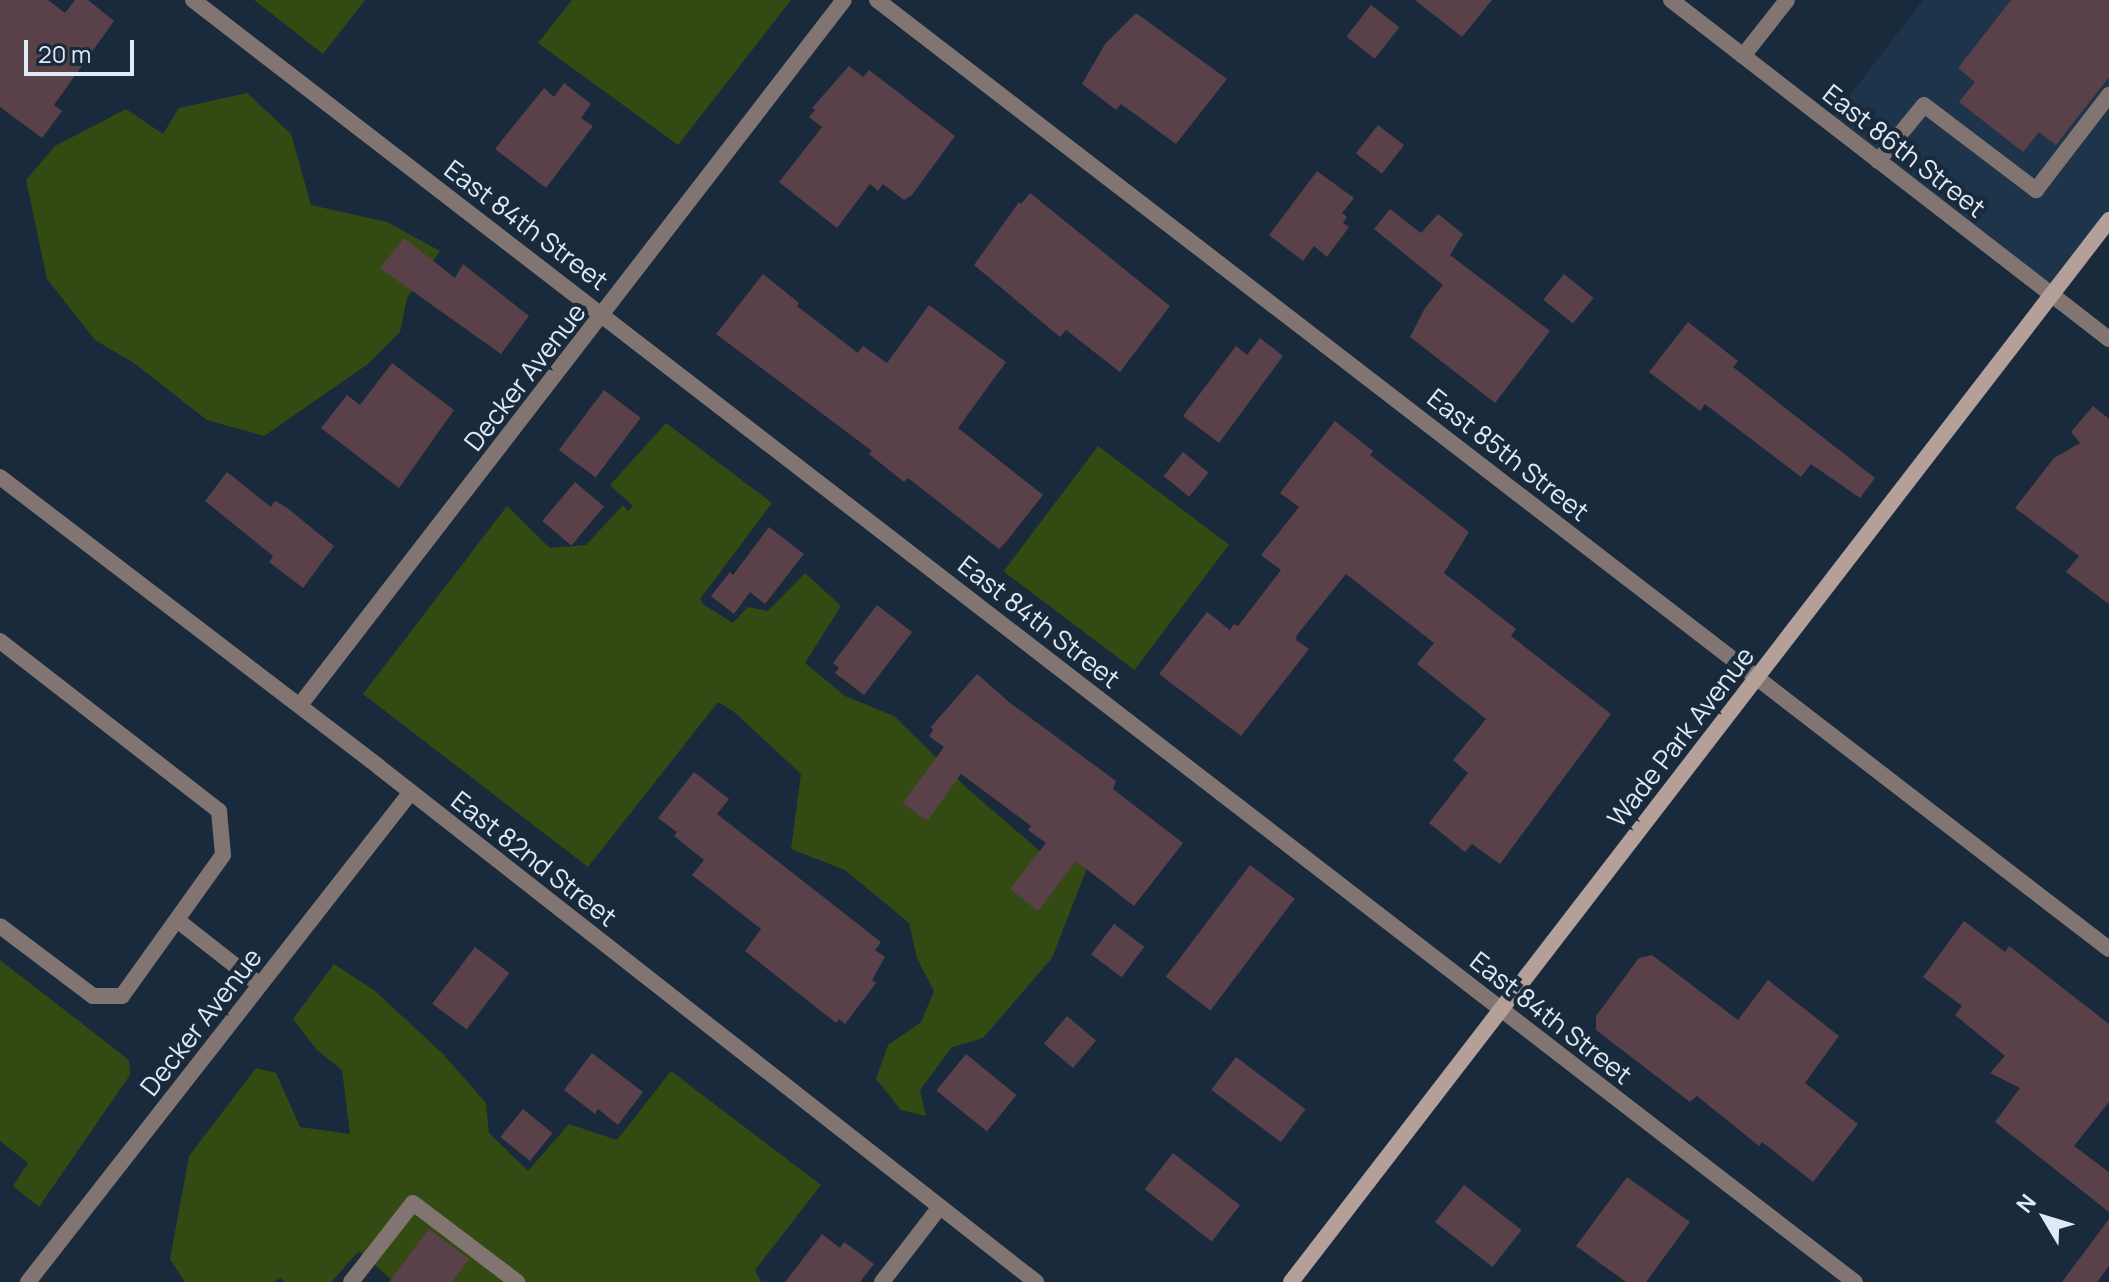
<!DOCTYPE html>
<html>
<head>
<meta charset="utf-8">
<style>
	body { margin:0 }
	#map { position:relative; width:2109px; height:1282px; overflow:hidden; background:#192a3c; font-family:Manrope,sans-serif }
	div>[style] { position:absolute }
	[style*='--x'] { left:calc(var(--x)*1px); top:calc(var(--y)*1px); width:calc(var(--w)*1px); rotate:calc(var(--a)*1deg) }
	.built>* { inset:0; background:#1d344b }
	.green>* { inset:0; background:#334b13; transform-origin:0 0 }
	.building>* { inset:0; background:#5a4048; transform-origin:0 0 }
	.lane>* { height:16px; margin:-8px; padding:0 8px; transform-origin:8px; border-radius:8px; background:#827470 }
	.street>* { height:16px; margin:-8px; padding:0 8px; transform-origin:8px; border-radius:8px; background:#827470 }
	.secondary>* { height:16px; margin:-8px; padding:0 8px; transform-origin:8px; border-radius:8px; background:#b49f99 }
	span { translate:-50% -50%; white-space:nowrap; text-align:center; line-height:1.15; -webkit-text-stroke:8px #192a3c; paint-order:stroke }
	.street-label { font-size:26px; color:#dfeaf6 }
	.north { position:absolute; left:2005px; top:1178px; width:80px; height:80px; -webkit-text-stroke:6px #192a3c; paint-order:stroke; rotate:308deg; font-size:22px; font-weight:700; line-height:32px; text-align:center; color:#dfeaf6 }
	.north::after { content:''; display:block; margin:auto; width:28px; height:36px; background:#dfeaf6; clip-path:polygon(50% 0,100% 100%,50% 72%,0 100%) }
	.scale { position:absolute; left:24px; top:40px; width:110px; height:36px; box-sizing:border-box; border:4px solid #dfeaf6; border-top:0; padding-left:10px; font-size:24px; line-height:28px; white-space:nowrap; color:#dfeaf6; -webkit-text-stroke:6px #192a3c; paint-order:stroke }
</style>
</head>
<body>
<div id="map">
	<div class="built">
		<div style="clip-path:polygon(1923px 0,2109px 0,2109px 220px,2050px 294px,1829px 123px)"></div>
	</div>
	<div class="green">
		<div style="clip-path:polygon(254px 0,365px 0,323px 54px)"></div>
		<div style="clip-path:polygon(572px 0,791px 0,678px 145px,538px 43px)"></div>
		<div style="clip-path:polygon(247px 93px,291px 134px,311px 205px,387px 222px,440px 251px,407px 298px,400px 332px,368px 364px,264px 436px,207px 420px,134px 363px,95px 340px,47px 279px,26px 180px,55px 146px,126px 109px,163px 134px,179px 108px)"></div>
		<div style="clip-path:polygon(666px 423px,772px 503px,700px 599px,704px 605px,733px 623px,748px 607px,768px 611px,805px 573px,841px 606px,805px 663px,845px 696px,894px 716px,969px 790px,1042px 853px,1089px 863px,1052px 958px,983px 1038px,952px 1047px,920px 1090px,926px 1116px,901px 1110px,876px 1079px,888px 1045px,921px 1022px,934px 991px,917px 958px,909px 923px,845px 870px,791px 849px,801px 774px,733px 711px,718px 702px,588px 867px,363px 694px,507px 506px,550px 548px,586px 545px,623px 505px,628px 511px,633px 506px,610px 485px)"></div>
		<div style="left:1098px;top:446px;width:164px;height:157px;rotate:37deg"></div>
		<div style="clip-path:polygon(0 960px,129px 1060px,130px 1075px,39px 1207px,13px 1186px,28px 1163px,0 1141px)"></div>
		<div style="clip-path:polygon(334px 964px,375px 991px,443px 1054px,486px 1103px,489px 1133px,528px 1171px,569px 1124px,617px 1140px,671px 1071px,821px 1185px,755px 1270px,761px 1282px,394px 1282px,359px 1251px,331px 1282px,285px 1282px,281px 1278px,273px 1282px,185px 1282px,170px 1259px,189px 1156px,256px 1068px,276px 1073px,300px 1127px,350px 1134px,342px 1070px,317px 1050px,293px 1019px)"></div>
	</div>
	<div class="building">
		<div style="clip-path:polygon(0 0,48px 0,65px 13px,75px 0,88px 0,114px 21px,54px 105px,62px 111px,42px 138px,0 107px)"></div>
		<div style="clip-path:polygon(1415px 0,1492px 0,1462px 37px)"></div>
		<div style="clip-path:polygon(2011px 0,2109px 0,2109px 77px,2056px 145px,2039px 132px,2023px 152px,1959px 102px,1975px 82px,1958px 68px)"></div>
		<div style="left:1371px;top:5px;width:36px;height:40px;rotate:38deg"></div>
		<div style="clip-path:polygon(1136px 13px,1227px 79px,1176px 144px,1121px 104px,1116px 110px,1082px 84px,1105px 44px)"></div>
		<div style="clip-path:polygon(849px 66px,863px 77px,869px 70px,955px 136px,912px 195px,904px 200px,883px 184px,878px 191px,870px 184px,837px 228px,779px 182px,822px 127px,809px 117px,815px 110px,812px 108px)"></div>
		<div style="clip-path:polygon(564px 83px,591px 104px,581px 118px,593px 126px,546px 188px,495px 149px,544px 88px,554px 97px)"></div>
		<div style="left:1378px;top:125px;width:33px;height:36px;rotate:38deg"></div>
		<div style="clip-path:polygon(1317px 171px,1354px 198px,1342px 213px,1347px 217px,1343px 223px,1349px 227px,1327px 257px,1314px 246px,1303px 261px,1269px 235px)"></div>
		<div style="clip-path:polygon(1030px 193px,1170px 306px,1120px 372px,1066px 330px,1060px 337px,974px 265px,1019px 202px,1021px 204px)"></div>
		<div style="clip-path:polygon(1390px 209px,1421px 233px,1438px 214px,1463px 234px,1450px 255px,1550px 331px,1495px 403px,1410px 337px,1425px 308px,1443px 285px,1374px 229px)"></div>
		<div style="clip-path:polygon(404px 238px,455px 278px,463px 264px,529px 316px,501px 354px,380px 268px)"></div>
		<div style="clip-path:polygon(763px 274px,799px 303px,797px 306px,858px 353px,863px 346px,887px 363px,929px 305px,1006px 362px,958px 428px,1043px 495px,1006px 542px,999px 549px,908px 478px,904px 482px,869px 454px,872px 451px,716px 334px)"></div>
		<div style="left:1564px;top:274px;width:38px;height:33px;rotate:39deg"></div>
		<div style="clip-path:polygon(1688px 322px,1738px 361px,1733px 367px,1875px 478px,1860px 498px,1811px 464px,1801px 477px,1705px 404px,1700px 411px,1649px 372px)"></div>
		<div style="clip-path:polygon(1260px 338px,1283px 356px,1219px 443px,1183px 416px,1236px 346px,1247px 355px)"></div>
		<div style="clip-path:polygon(392px 363px,454px 410px,399px 488px,321px 428px,347px 395px,360px 405px)"></div>
		<div style="left:604px;top:390px;width:46px;height:75px;rotate:37deg"></div>
		<div style="clip-path:polygon(2093px 406px,2109px 419px,2109px 604px,2066px 572px,2079px 556px,2015px 508px,2054px 458px,2080px 443px,2071px 432px)"></div>
		<div style="clip-path:polygon(1335px 421px,1373px 451px,1370px 455px,1469px 532px,1444px 573px,1516px 629px,1511px 636px,1611px 714px,1500px 864px,1472px 844px,1465px 852px,1429px 823px,1468px 773px,1453px 760px,1486px 719px,1417px 664px,1434px 643px,1346px 574px,1297px 635px,1296px 640px,1309px 649px,1241px 736px,1159px 674px,1207px 612px,1230px 630px,1234px 624px,1238px 626px,1281px 570px,1261px 555px,1299px 507px,1280px 493px)"></div>
		<div style="left:1183px;top:452px;width:33px;height:31px;rotate:39deg"></div>
		<div style="clip-path:polygon(227px 472px,271px 507px,275px 501px,286px 507px,334px 546px,303px 588px,269px 562px,273px 556px,205px 501px)"></div>
		<div style="left:575px;top:482px;width:38px;height:51px;rotate:40deg"></div>
		<div style="clip-path:polygon(769px 527px,804px 554px,765px 604px,750px 592px,734px 614px,711px 596px,730px 572px,733px 575px)"></div>
		<div style="clip-path:polygon(877px 605px,912px 632px,864px 695px,835px 673px,839px 668px,833px 663px)"></div>
		<div style="clip-path:polygon(977px 674px,1009px 702px,1116px 781px,1113px 789px,1183px 843px,1134px 906px,1076px 861px,1038px 911px,1010px 889px,1046px 843px,1028px 830px,1031px 826px,961px 774px,927px 821px,903px 803px,944px 747px,929px 736px,933px 730px,931px 727px)"></div>
		<div style="clip-path:polygon(694px 772px,729px 799px,717px 814px,881px 942px,875px 950px,885px 957px,872px 980px,876px 983px,845px 1024px,839px 1019px,836px 1023px,745px 951px,761px 929px,692px 875px,704px 860px,674px 836px,677px 832px,658px 818px)"></div>
		<div style="left:1250px;top:865px;width:56px;height:140px;rotate:37deg"></div>
		<div style="clip-path:polygon(1964px 921px,2005px 952px,2009px 946px,2109px 1024px,2109px 1102px,2074px 1146px,2109px 1172px,2109px 1212px,1995px 1122px,2020px 1088px,1990px 1073px,2005px 1056px,1955px 1015px,1962px 1006px,1923px 977px)"></div>
		<div style="left:1114px;top:924px;width:38px;height:38px;rotate:37deg"></div>
		<div style="left:475px;top:947px;width:43px;height:71px;rotate:37deg"></div>
		<div style="clip-path:polygon(1652px 955px,1738px 1020px,1768px 980px,1839px 1036px,1805px 1083px,1858px 1124px,1813px 1182px,1762px 1142px,1759px 1146px,1697px 1096px,1690px 1102px,1596px 1030px,1596px 1016px,1639px 958px)"></div>
		<div style="left:1067px;top:1016px;width:38px;height:36px;rotate:40deg"></div>
		<div style="clip-path:polygon(592px 1053px,643px 1092px,618px 1125px,598px 1109px,595px 1114px,564px 1090px)"></div>
		<div style="left:966px;top:1054px;width:65px;height:47px;rotate:39deg"></div>
		<div style="left:1236px;top:1057px;width:87px;height:41px;rotate:37deg"></div>
		<div style="left:523px;top:1109px;width:38px;height:36px;rotate:39deg"></div>
		<div style="left:1173px;top:1153px;width:85px;height:46px;rotate:38deg"></div>
		<div style="clip-path:polygon(1627px 1177px,1690px 1222px,1646px 1282px,1626px 1282px,1576px 1246px)"></div>
		<div style="left:1464px;top:1185px;width:73px;height:47px;rotate:38deg"></div>
		<div style="clip-path:polygon(2109px 1219px,2109px 1266px,2097px 1282px,2062px 1282px)"></div>
		<div style="clip-path:polygon(429px 1229px,469px 1259px,452px 1282px,389px 1282px)"></div>
		<div style="clip-path:polygon(822px 1234px,840px 1248px,844px 1242px,874px 1264px,860px 1282px,785px 1282px)"></div>
	</div>
	<div class="lane">
		<div style="--x:1743;--y:56;--w:71;--a:-51.8"></div>
		<div style="--x:1878;--y:161;--w:72;--a:-50.6"></div>
		<div style="--x:1924;--y:105;--w:141;--a:37.2"></div>
		<div style="--x:2036;--y:190;--w:120;--a:-52.5"></div>
		<div style="--x:0;--y:641;--w:277;--a:37.8"></div>
		<div style="--x:219;--y:811;--w:44;--a:84.8"></div>
		<div style="--x:223;--y:855;--w:173;--a:125.6"></div>
		<div style="--x:122;--y:996;--w:29;--a:180"></div>
		<div style="--x:93;--y:996;--w:116;--a:-143"></div>
		<div style="--x:177;--y:920;--w:105;--a:38.1"></div>
		<div style="--x:351;--y:1282;--w:100;--a:-51.9"></div>
		<div style="--x:413;--y:1203;--w:131;--a:37.2"></div>
		<div style="--x:882;--y:1282;--w:93;--a:-52.4"></div>
	</div>
	<div class="street">
		<div style="--x:193;--y:0;--w:2099;--a:37.65"></div>
		<div style="--x:877;--y:0;--w:1555;--a:37.61"></div>
		<div style="--x:1671;--y:0;--w:554;--a:37.74"></div>
		<div style="--x:0;--y:477;--w:477;--a:37.4"></div>
		<div style="--x:379;--y:767;--w:835;--a:38.09"></div>
		<div style="--x:300;--y:705;--w:890;--a:-52.35"></div>
		<div style="--x:28;--y:1282;--w:622;--a:-51.99"></div>
	</div>
	<div class="secondary">
		<div style="--x:1291;--y:1282;--w:1341;--a:-52.39"></div>
	</div>
	<div class="street-label">
		<span style="left:1904px;top:151px;rotate:38deg">East 86th Street</span>
		<span style="left:526px;top:225px;rotate:37deg">East 84th Street</span>
		<span style="left:525px;top:377px;rotate:-52deg">Decker Avenue</span>
		<span style="left:1508px;top:455px;rotate:38deg">East 85th Street</span>
		<span style="left:1039px;top:622px;rotate:38deg">East 84th Street</span>
		<span style="left:1681px;top:737px;rotate:-52deg">Wade Park Avenue</span>
		<span style="left:534px;top:859px;rotate:38deg">East 82nd Street</span>
		<span style="left:1551px;top:1018px;rotate:38deg">East 84th Street</span>
		<span style="left:201px;top:1022px;rotate:-52deg">Decker Avenue</span>
	</div>
	<div class="north">N</div>
	<div class="scale">20 m</div>
</div>
</body>
</html>
